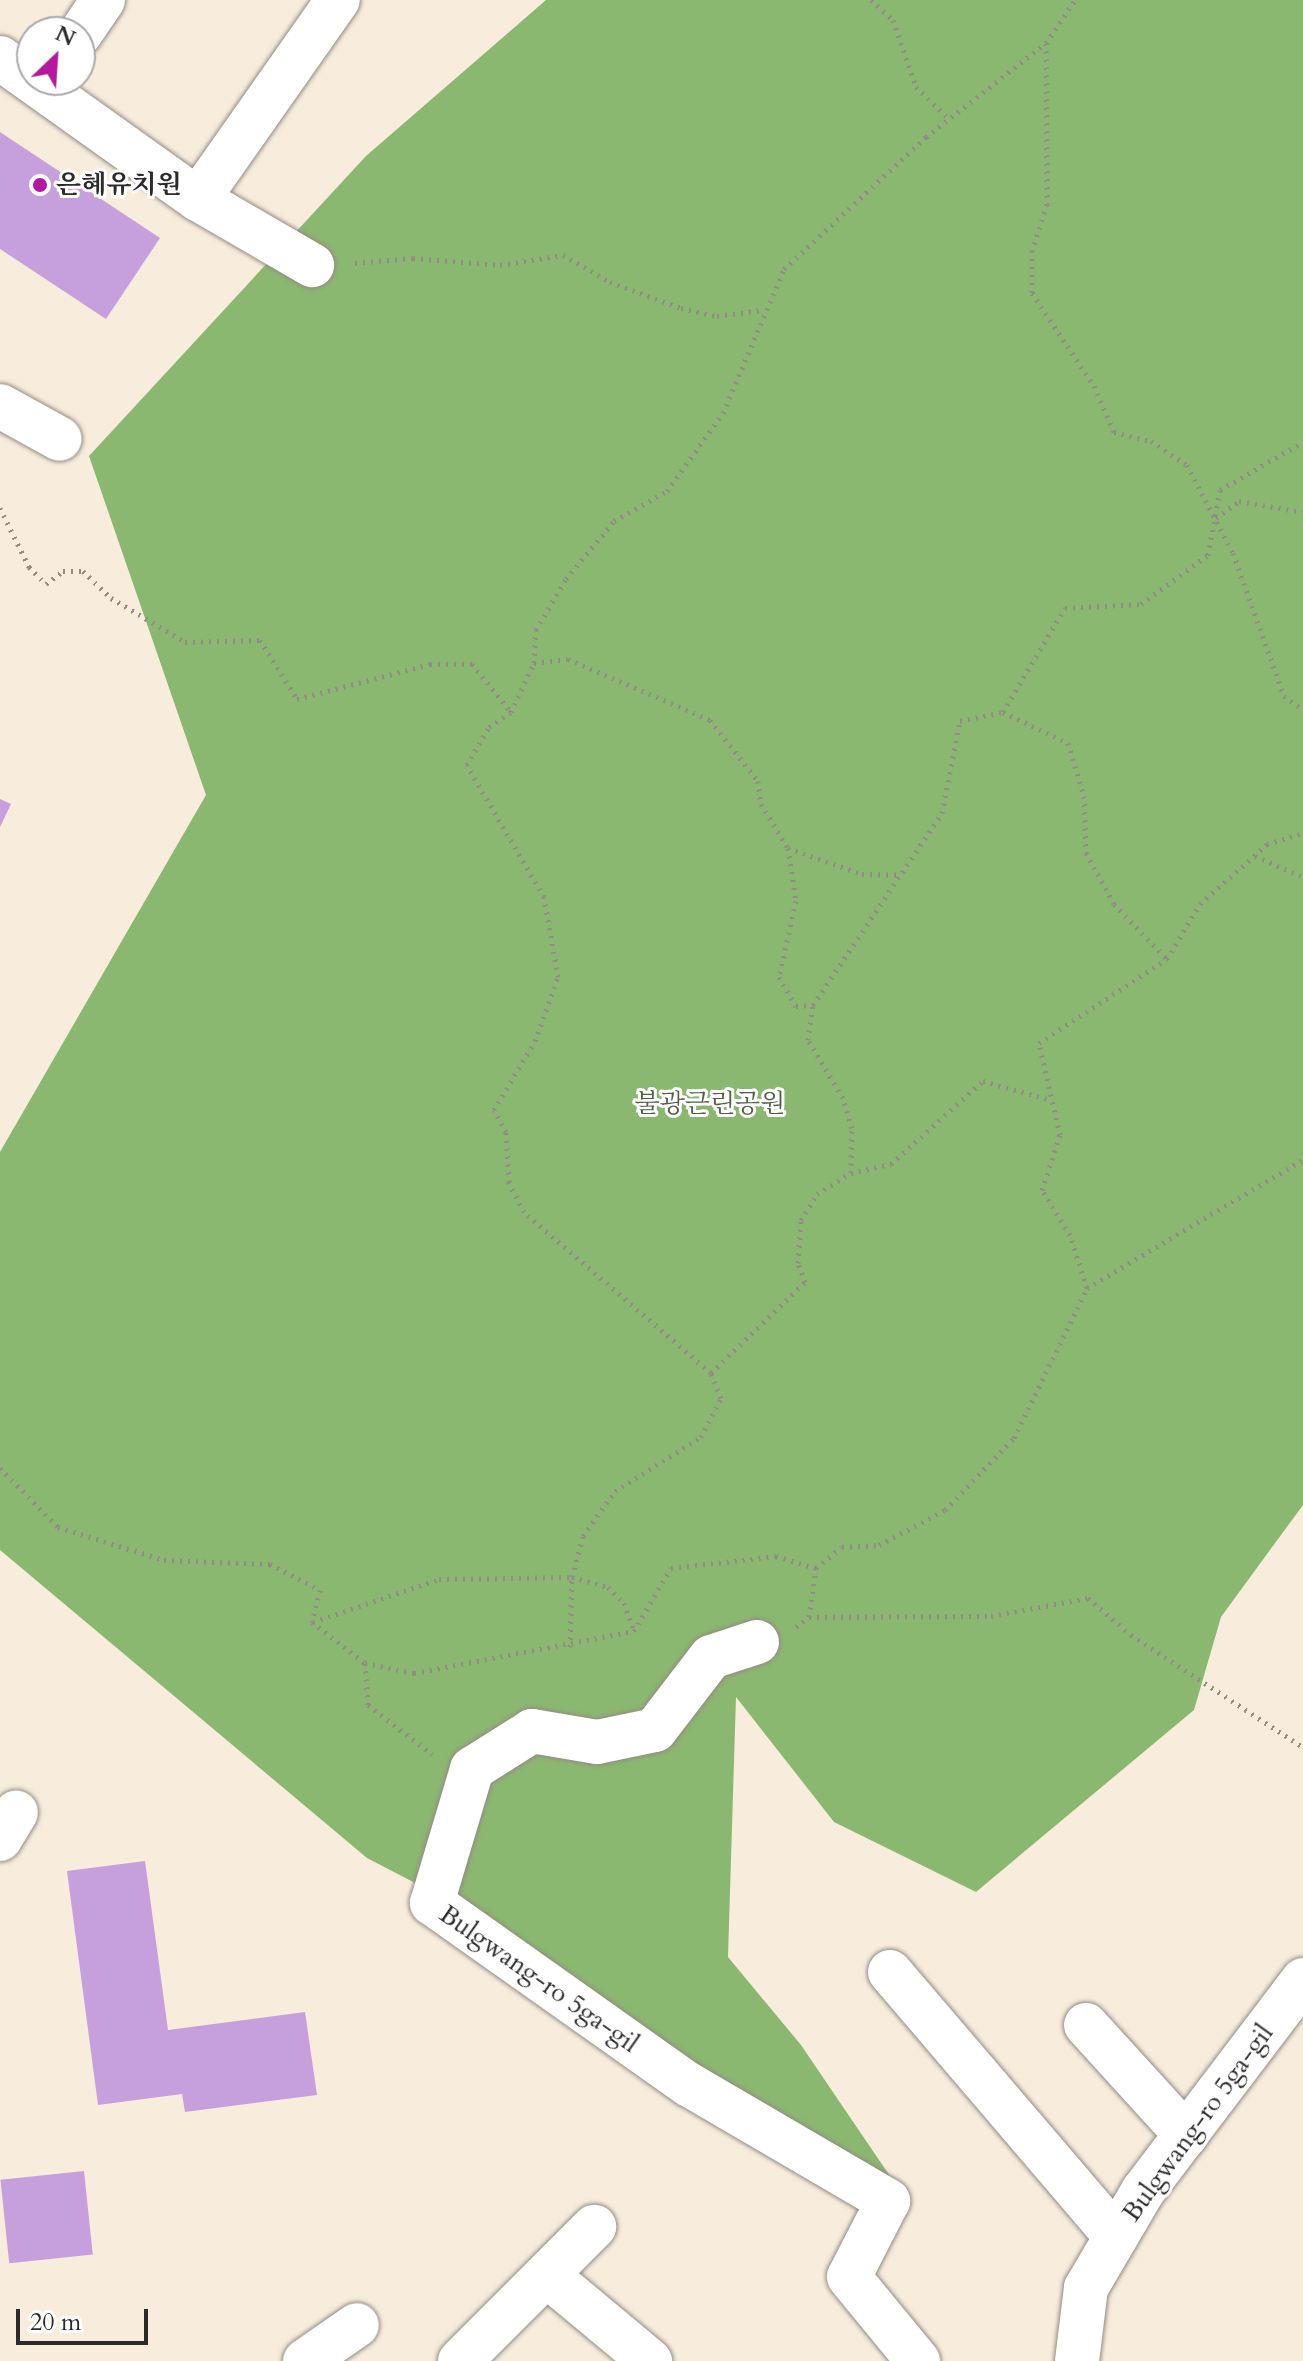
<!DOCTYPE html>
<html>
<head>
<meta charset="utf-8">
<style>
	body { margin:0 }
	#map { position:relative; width:1303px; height:2361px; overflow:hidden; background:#f8eddc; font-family:Cardo,"Noto Serif KR",serif }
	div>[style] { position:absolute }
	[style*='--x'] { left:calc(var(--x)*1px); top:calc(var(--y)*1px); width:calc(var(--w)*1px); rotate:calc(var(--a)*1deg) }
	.forest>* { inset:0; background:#8bb870 }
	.building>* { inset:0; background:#c5a0dc; transform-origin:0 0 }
	.path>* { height:5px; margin-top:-2.5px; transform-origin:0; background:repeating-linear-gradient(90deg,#928c84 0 2px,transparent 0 8px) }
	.roads { filter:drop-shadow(0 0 2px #928c84) drop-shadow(0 0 2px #928c84) }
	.minor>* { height:44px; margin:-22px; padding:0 22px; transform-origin:22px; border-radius:22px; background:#fff }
	.dots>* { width:22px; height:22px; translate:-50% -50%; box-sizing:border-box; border:4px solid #fff; border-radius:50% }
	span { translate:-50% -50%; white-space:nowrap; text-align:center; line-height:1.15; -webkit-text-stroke:6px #fff; paint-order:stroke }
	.poi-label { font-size:26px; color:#2b2b2b; font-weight:700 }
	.left { translate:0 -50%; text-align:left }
	.park-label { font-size:26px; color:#535f45 }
	.street-label { font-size:26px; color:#2b2b2b }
	.north { position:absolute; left:16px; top:16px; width:80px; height:80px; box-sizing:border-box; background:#fff; border:2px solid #aaa; border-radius:50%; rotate:25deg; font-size:22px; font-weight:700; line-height:32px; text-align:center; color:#2b2b2b }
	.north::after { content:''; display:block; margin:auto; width:28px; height:36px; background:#b5179e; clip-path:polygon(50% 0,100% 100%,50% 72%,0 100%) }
	.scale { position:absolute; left:16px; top:2309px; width:132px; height:36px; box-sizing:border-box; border:4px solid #2b2b2b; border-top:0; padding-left:10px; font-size:24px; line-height:28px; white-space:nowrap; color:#2b2b2b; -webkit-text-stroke:6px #fff; paint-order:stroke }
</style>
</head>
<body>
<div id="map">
	<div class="forest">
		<div style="clip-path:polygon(546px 0,1303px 0,1303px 1505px,1221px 1617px,1194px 1710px,976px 1892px,834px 1822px,736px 1697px,728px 1957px,801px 2045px,896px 2185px,706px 2077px,490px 1922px,367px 1858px,0 1550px,0 1152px,206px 795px,89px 456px,366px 156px)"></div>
	</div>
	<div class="building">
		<div style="clip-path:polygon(0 132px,160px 238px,106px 319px,0 249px)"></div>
		<div style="clip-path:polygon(0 799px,11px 804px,0 827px)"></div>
		<div style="clip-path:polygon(145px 1861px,168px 2030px,305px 2012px,317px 2095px,185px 2112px,182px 2094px,98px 2105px,67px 1871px)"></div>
		<div style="left:84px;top:2171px;width:84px;height:84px;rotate:84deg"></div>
	</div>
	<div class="path">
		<div style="--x:871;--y:0;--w:30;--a:42"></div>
		<div style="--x:893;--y:20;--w:71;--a:71.1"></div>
		<div style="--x:916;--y:87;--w:46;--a:44.1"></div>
		<div style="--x:1046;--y:43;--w:161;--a:89.6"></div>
		<div style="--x:1047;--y:204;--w:49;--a:107.7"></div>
		<div style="--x:1032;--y:251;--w:42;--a:90"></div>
		<div style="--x:1032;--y:293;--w:112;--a:56.3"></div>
		<div style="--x:1094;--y:386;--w:50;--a:66.5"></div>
		<div style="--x:1114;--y:432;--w:38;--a:14"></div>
		<div style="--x:1151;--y:441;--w:43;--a:33.7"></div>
		<div style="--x:1187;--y:465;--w:99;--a:62.4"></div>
		<div style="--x:1233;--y:553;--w:152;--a:70.4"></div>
		<div style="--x:1284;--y:696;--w:24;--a:36"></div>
		<div style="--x:355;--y:263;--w:58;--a:-4.9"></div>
		<div style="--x:413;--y:258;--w:87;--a:4.6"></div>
		<div style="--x:500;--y:265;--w:64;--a:-9"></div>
		<div style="--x:563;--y:255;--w:54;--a:29.9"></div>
		<div style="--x:610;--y:282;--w:76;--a:20.1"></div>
		<div style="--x:681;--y:308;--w:37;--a:13"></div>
		<div style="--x:717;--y:316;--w:46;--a:-7.4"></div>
		<div style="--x:0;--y:508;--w:66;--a:63.8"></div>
		<div style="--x:29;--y:567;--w:24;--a:45"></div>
		<div style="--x:46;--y:584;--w:21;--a:-37"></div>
		<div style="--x:63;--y:571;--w:20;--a:0"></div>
		<div style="--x:83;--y:571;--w:39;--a:44"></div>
		<div style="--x:111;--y:598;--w:86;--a:30.7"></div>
		<div style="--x:185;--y:642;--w:75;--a:-1.5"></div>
		<div style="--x:260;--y:640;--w:70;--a:57.9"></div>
		<div style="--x:297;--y:699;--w:138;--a:-14.7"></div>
		<div style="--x:430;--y:664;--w:42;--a:0"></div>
		<div style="--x:472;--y:664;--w:62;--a:50.9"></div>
		<div style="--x:1216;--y:518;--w:29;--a:-36"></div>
		<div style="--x:1239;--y:501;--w:65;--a:9.8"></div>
		<div style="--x:534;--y:663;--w:34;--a:-7"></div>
		<div style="--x:568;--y:659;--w:155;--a:23.2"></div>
		<div style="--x:710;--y:720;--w:78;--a:51.8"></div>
		<div style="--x:758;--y:781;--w:23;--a:83"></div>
		<div style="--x:761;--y:804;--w:52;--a:58.5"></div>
		<div style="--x:788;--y:848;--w:54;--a:81.4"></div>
		<div style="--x:796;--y:901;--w:78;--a:102.6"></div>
		<div style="--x:779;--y:977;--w:34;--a:60"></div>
		<div style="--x:796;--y:1006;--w:17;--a:-3"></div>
		<div style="--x:1003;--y:712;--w:121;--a:-59.2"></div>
		<div style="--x:1065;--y:608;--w:76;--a:-3"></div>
		<div style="--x:1141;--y:604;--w:83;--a:-36.2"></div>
		<div style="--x:1208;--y:555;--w:66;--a:-79.5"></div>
		<div style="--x:1220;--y:490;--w:96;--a:-30"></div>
		<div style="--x:788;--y:848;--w:78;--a:19.4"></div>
		<div style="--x:862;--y:874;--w:39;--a:1"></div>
		<div style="--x:1255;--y:856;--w:52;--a:23.6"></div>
		<div style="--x:851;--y:1173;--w:45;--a:-88.7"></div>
		<div style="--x:852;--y:1128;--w:31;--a:-107"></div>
		<div style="--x:843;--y:1098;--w:68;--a:-121.1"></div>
		<div style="--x:808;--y:1040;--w:35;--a:-82"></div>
		<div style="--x:813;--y:1005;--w:231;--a:-56.1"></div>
		<div style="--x:942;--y:813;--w:94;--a:-78.9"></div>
		<div style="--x:960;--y:721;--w:44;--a:-11.8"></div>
		<div style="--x:1003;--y:712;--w:72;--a:25.5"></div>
		<div style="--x:1068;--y:743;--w:55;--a:73.2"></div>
		<div style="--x:1084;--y:796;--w:57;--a:88"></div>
		<div style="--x:1086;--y:853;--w:58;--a:61.2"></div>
		<div style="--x:1114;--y:904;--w:76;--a:46.1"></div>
		<div style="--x:1087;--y:1288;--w:56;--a:-107.8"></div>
		<div style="--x:1070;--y:1235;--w:53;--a:-121.9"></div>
		<div style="--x:1042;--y:1190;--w:58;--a:-71.9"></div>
		<div style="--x:1060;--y:1135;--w:94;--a:-102.9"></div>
		<div style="--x:1039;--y:1043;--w:153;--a:-33.3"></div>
		<div style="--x:1167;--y:959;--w:64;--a:-59"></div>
		<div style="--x:1200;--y:904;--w:90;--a:-41.8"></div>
		<div style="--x:1267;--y:844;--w:38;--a:-17"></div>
		<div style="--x:711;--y:1373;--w:131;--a:-44.1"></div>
		<div style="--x:805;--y:1282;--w:20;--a:-110"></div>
		<div style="--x:798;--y:1263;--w:43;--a:-86"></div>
		<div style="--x:801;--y:1220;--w:31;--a:-58"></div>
		<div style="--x:817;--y:1194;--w:40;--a:-32"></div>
		<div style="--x:851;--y:1173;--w:41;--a:-12.7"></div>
		<div style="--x:891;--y:1164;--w:124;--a:-42.1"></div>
		<div style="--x:983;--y:1081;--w:71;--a:15.6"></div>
		<div style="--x:0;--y:1468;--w:83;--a:45.5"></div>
		<div style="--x:58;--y:1527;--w:111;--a:17.3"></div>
		<div style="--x:164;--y:1560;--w:106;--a:2.2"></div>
		<div style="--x:270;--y:1564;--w:56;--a:27.5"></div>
		<div style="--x:320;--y:1590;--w:33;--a:104"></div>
		<div style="--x:809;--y:1617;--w:49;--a:-81.9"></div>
		<div style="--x:816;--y:1568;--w:33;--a:-39"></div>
		<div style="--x:842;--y:1547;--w:37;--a:-3"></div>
		<div style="--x:879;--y:1545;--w:75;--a:-27.9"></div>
		<div style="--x:945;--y:1510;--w:100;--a:-46.2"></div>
		<div style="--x:1014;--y:1438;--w:167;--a:-64"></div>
		<div style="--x:1087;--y:1288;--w:251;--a:-30.7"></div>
		<div style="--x:312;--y:1622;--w:67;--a:37.7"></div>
		<div style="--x:365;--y:1663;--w:50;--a:11.5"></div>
		<div style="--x:414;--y:1673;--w:224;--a:-10.8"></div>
		<div style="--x:634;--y:1631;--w:73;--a:-59.6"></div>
		<div style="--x:671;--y:1568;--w:106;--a:-6.5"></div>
		<div style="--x:776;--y:1556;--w:42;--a:16.7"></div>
		<div style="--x:313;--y:1622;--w:133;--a:-18.8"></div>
		<div style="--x:439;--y:1579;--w:133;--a:-0.9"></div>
		<div style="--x:572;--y:1577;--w:37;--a:16"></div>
		<div style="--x:608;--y:1587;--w:23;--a:45"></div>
		<div style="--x:624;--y:1603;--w:30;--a:70"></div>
		<div style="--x:796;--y:1627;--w:16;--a:-38"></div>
		<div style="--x:809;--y:1617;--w:182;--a:-0.3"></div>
		<div style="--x:991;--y:1616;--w:99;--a:-10.5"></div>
		<div style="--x:1088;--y:1598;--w:57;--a:40.7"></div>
		<div style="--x:1131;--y:1635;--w:205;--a:33.1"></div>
		<div style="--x:570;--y:1647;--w:70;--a:-88.4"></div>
		<div style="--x:572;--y:1577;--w:42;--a:-75"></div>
		<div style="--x:583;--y:1536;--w:55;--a:-54.6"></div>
		<div style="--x:615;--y:1491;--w:102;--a:-32.1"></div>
		<div style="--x:701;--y:1437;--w:44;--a:-62.9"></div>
		<div style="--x:721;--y:1398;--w:27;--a:-112"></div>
		<div style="--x:711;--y:1373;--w:247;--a:-139.3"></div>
		<div style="--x:524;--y:1212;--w:34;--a:-117"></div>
		<div style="--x:509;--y:1182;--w:50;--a:-93.4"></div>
		<div style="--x:506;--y:1132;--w:25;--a:-119"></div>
		<div style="--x:494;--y:1110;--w:80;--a:-59.3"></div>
		<div style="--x:535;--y:1041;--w:68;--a:-70.2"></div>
		<div style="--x:558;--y:977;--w:81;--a:-99.9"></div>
		<div style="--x:544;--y:897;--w:153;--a:-120.3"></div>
		<div style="--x:467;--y:765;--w:44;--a:-59.9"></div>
		<div style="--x:489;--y:727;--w:27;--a:-34"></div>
		<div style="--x:511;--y:712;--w:54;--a:-64.9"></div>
		<div style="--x:534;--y:663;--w:33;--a:-87"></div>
		<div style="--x:536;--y:630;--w:59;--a:-59.5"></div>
		<div style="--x:566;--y:579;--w:75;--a:-50.4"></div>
		<div style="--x:614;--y:521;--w:61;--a:-29.5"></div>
		<div style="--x:667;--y:491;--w:96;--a:-54.3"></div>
		<div style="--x:723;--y:413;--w:156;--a:-67"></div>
		<div style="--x:784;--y:269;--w:194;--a:-42.9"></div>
		<div style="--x:926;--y:137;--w:152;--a:-38.1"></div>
		<div style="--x:1046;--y:43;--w:52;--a:-56"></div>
		<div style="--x:365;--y:1663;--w:42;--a:85.9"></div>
		<div style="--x:368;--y:1705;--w:81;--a:37.4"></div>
	</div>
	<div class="roads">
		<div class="minor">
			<div style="--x:80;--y:34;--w:41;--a:-55.9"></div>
			<div style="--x:0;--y:58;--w:243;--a:35.5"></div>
			<div style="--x:198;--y:199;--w:132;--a:30.1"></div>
			<div style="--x:198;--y:199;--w:243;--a:-54.9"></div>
			<div style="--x:0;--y:406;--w:68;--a:28.8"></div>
			<div style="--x:757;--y:1642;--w:48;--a:161.9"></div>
			<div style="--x:711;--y:1657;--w:92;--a:127.5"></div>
			<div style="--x:655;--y:1730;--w:59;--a:168.3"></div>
			<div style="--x:597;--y:1742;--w:66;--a:-170.4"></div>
			<div style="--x:532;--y:1731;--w:71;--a:147.7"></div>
			<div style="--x:472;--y:1769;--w:140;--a:106.6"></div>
			<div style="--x:432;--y:1903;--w:314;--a:35.3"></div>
			<div style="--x:688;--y:2084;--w:232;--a:30.3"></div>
			<div style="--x:888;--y:2201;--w:85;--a:117.2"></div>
			<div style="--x:849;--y:2277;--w:109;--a:50.6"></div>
			<div style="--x:0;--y:1839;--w:31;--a:-59"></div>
			<div style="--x:890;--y:1972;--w:348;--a:49.5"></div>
			<div style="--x:1086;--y:2025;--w:149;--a:47.7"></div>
			<div style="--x:548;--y:2276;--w:133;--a:39.8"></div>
			<div style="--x:305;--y:2361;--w:63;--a:-34.7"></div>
			<div style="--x:460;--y:2361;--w:190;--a:-45"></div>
			<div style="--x:1077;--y:2361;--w:74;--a:-83"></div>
			<div style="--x:1086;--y:2288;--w:113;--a:-59.6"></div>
			<div style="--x:1143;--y:2191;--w:265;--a:-52.8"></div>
		</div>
	</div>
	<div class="dots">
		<div style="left:40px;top:185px;background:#b5179e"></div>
	</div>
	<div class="poi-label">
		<span class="left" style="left:56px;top:185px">은혜유치원</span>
	</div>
	<div class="park-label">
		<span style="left:710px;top:1104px">불광근린공원</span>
	</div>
	<div class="street-label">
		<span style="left:539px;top:1979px;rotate:35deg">Bulgwang-ro 5ga-gil</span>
		<span style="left:1198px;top:2123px;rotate:-54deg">Bulgwang-ro 5ga-gil</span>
	</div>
	<div class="north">N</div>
	<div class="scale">20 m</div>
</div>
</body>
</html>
